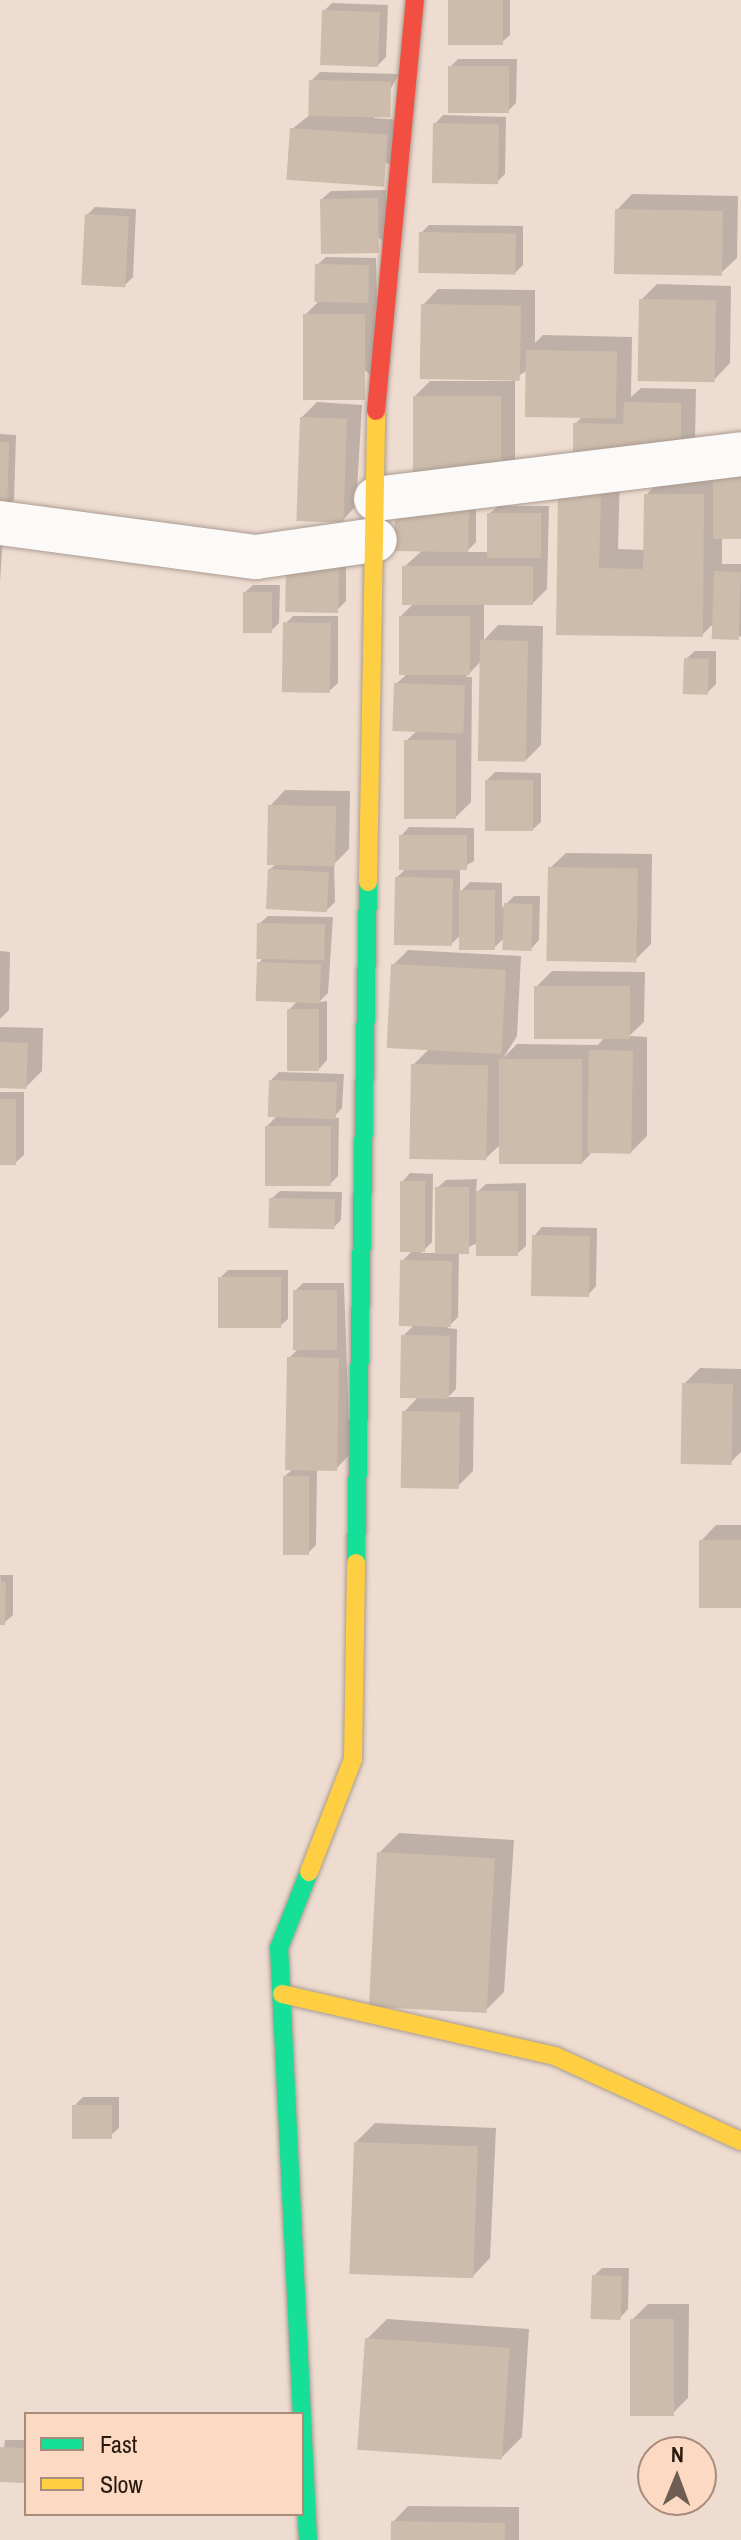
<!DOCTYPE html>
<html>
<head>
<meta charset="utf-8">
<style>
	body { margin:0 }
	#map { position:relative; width:741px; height:2540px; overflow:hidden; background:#eedcd0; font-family:"Archivo Narrow",sans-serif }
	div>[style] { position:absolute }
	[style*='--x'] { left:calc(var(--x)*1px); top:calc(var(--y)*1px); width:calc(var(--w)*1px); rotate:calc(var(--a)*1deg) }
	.shadow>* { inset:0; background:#0003 }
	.building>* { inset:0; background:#cdbcac; transform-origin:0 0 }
	.roads { filter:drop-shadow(0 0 2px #aa9b91) drop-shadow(0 0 2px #aa9b91) }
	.street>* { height:44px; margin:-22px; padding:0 22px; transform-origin:22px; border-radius:22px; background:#fcfaf8 }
	.fast>* { height:18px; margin:-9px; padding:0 9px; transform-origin:9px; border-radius:9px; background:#16e098 }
	.slow>* { height:18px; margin:-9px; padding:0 9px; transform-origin:9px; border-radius:9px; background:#ffcf43 }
	.jam>* { height:18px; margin:-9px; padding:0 9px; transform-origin:9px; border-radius:9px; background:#f24e42 }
	span { translate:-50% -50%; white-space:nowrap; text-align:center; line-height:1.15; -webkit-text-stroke:7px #fbd9c3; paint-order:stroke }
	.legend { position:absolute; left:24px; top:2412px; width:280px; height:104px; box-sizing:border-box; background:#fbd9c3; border:2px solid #a78c7b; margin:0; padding:10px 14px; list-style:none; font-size:24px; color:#28190f }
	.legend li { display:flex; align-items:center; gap:16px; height:40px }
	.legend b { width:40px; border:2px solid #a78c7b }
	.north { position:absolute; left:637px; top:2436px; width:80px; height:80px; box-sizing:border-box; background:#fbd9c3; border:2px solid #a78c7b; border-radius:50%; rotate:1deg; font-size:22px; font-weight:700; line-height:32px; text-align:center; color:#28190f }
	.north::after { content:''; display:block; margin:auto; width:28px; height:36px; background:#6d5d53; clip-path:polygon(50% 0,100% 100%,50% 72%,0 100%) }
</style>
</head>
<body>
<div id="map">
	<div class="shadow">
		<div style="clip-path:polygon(450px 0,510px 0,510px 35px,501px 43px)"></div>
		<div style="clip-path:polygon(332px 3px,388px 5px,386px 57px,378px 65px,324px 11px)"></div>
		<div style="clip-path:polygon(458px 59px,517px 59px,516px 103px,508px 111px,450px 67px)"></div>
		<div style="clip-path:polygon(320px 72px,399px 74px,374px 118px,402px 120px,400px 168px,292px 129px,311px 114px,311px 81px)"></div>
		<div style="clip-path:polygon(443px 115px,506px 117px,505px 174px,497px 182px,435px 124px)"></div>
		<div style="clip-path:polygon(386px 190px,386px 243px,322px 199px,331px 191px)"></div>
		<div style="clip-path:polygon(632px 194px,738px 196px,737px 258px,721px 273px,617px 210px)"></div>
		<div style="clip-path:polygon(95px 207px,136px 209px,133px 277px,125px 285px,87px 215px)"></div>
		<div style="clip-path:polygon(429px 225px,523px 226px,523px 265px,515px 273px,421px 233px)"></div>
		<div style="clip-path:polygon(326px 257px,376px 258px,379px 383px,305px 315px,320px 300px,317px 265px)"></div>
		<div style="clip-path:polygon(657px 284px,731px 286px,730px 363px,715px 379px,641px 300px)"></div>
		<div style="clip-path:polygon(438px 289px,535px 290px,535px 343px,543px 335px,632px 337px,631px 397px,641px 388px,696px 389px,695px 440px,680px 455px,575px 424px,583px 416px,528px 370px,515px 378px,515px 464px,499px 480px,415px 396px,430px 381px,513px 381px,423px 305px)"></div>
		<div style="clip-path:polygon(317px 402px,362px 405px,356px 506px,341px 522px,302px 417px)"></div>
		<div style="clip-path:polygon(0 434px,16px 435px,14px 500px,6px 508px,0 508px)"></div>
		<div style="clip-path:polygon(741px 468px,741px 537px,722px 537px,722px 564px,741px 564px,741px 637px,716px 621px,702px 635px,558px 633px,560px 494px,620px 474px,618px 549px,645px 550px,646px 495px,666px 475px)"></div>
		<div style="clip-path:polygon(476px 502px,476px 542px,466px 552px,489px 552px,489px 514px,498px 506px,549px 506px,547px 589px,532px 604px,484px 604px,484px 640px,498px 625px,543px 626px,541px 745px,526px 760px,482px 660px,466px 677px,472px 677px,471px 802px,455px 818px,406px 741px,418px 730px,396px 684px,407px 674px,401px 616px,414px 603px,404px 567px)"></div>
		<div style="clip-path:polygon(0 523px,4px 523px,0 582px)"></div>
		<div style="clip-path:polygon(346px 558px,346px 601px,337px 610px,287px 610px)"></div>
		<div style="clip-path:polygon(253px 585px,280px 585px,279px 623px,271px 631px,244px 593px)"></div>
		<div style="clip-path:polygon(293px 616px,338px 616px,338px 683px,329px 691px,285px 624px)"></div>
		<div style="clip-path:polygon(695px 651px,716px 651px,716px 684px,707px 693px,686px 659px)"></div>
		<div style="clip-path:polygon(495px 772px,541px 773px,541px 822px,532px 830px,487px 780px)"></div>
		<div style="clip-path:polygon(285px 790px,350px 791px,349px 849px,334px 864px,335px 902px,327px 910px,269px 870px,276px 864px,270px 806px)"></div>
		<div style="clip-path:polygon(409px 827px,474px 828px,474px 861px,460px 869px,460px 892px,470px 882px,502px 883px,502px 908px,514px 896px,540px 896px,539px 940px,531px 949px,505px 937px,494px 948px,461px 935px,451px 944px,397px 877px,407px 868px,401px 836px)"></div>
		<div style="clip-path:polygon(566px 853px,652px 854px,651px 944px,635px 960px,550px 868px)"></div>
		<div style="clip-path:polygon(268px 916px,333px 917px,328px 993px,319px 1002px,327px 1001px,327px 1060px,319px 1069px,289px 1010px,298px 1000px,259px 963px,264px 957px,259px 924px)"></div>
		<div style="clip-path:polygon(408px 950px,521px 956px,517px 1036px,503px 1058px,517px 1044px,598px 1045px,605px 1037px,536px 987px,552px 971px,645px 972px,644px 1022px,629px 1036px,647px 1037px,647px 1136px,631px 1152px,593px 1151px,581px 1164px,501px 1144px,486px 1158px,413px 1065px,430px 1048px,393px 965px)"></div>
		<div style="clip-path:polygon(0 951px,10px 952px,9px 1010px,0 1019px)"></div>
		<div style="clip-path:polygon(0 1027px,43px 1028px,42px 1071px,27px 1086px,0 1086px)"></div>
		<div style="clip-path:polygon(279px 1072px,344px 1074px,342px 1108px,333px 1118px,339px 1118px,338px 1176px,330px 1184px,267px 1126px,278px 1115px,270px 1081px)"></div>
		<div style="clip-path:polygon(0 1092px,24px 1092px,24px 1155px,15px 1163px,0 1163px)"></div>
		<div style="clip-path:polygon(410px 1173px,433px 1174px,432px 1242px,421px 1253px,436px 1253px,437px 1188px,446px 1180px,477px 1179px,476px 1193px,486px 1184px,526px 1183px,526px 1246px,517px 1254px,477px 1243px,459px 1252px,458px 1317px,447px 1328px,457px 1329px,456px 1389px,448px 1397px,474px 1397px,473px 1471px,457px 1487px,404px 1412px,419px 1396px,403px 1336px,415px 1324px,402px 1261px,413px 1250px,402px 1182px)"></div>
		<div style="clip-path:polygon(280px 1191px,342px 1192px,341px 1220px,333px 1228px,271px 1199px)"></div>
		<div style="clip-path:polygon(542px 1227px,597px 1228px,596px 1286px,588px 1295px,534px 1236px)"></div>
		<div style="clip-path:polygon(228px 1270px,288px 1270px,288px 1319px,279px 1327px,220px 1278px)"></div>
		<div style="clip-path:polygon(303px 1283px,344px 1283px,350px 1454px,335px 1470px,317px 1469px,316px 1545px,308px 1553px,285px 1476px,294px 1468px,289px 1358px,299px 1348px,295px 1291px)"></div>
		<div style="clip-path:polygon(700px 1368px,741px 1369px,741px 1452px,731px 1462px,684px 1384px)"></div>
		<div style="clip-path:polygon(716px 1525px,741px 1525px,741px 1607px,701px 1541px)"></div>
		<div style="clip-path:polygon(0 1575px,13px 1575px,13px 1615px,4px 1623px)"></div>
		<div style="clip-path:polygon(399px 1833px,514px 1840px,504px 1992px,484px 2012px,379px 1853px)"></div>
		<div style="clip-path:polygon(83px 2097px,119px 2097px,119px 2128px,110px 2136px,74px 2106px)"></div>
		<div style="clip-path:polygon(375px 2123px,496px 2128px,490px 2258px,471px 2278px,356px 2142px)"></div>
		<div style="clip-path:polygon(602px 2268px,629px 2268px,628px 2309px,620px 2318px,594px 2276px)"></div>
		<div style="clip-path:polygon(648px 2304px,689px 2304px,688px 2398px,673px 2413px,632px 2320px)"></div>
		<div style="clip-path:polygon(387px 2319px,529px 2329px,522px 2437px,502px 2457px,367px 2339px)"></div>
		<div style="clip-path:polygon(5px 2440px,26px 2440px,26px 2481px,0 2480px)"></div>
		<div style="clip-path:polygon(408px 2506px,519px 2507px,519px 2540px,393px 2540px,393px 2522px)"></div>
	</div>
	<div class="building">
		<div style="left:448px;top:0;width:55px;height:45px"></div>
		<div style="left:322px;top:10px;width:58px;height:55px;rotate:2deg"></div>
		<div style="left:448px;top:66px;width:61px;height:47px"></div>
		<div style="left:309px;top:80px;width:82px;height:36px;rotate:1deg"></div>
		<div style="left:433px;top:123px;width:66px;height:60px;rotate:1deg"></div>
		<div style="left:290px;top:128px;width:98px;height:52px;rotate:4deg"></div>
		<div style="left:378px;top:198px;width:55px;height:58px;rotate:89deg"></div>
		<div style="left:615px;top:209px;width:108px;height:65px;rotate:1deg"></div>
		<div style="left:85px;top:214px;width:44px;height:71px;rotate:3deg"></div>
		<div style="left:419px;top:232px;width:97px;height:41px;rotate:1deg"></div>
		<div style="left:315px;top:264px;width:54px;height:38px;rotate:1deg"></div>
		<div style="left:639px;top:299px;width:77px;height:82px;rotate:1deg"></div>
		<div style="left:421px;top:304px;width:100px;height:75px;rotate:1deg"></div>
		<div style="left:303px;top:314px;width:62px;height:86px"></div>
		<div style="left:526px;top:350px;width:91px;height:67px;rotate:1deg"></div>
		<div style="left:413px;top:396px;width:88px;height:84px"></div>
		<div style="clip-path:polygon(624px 402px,681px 403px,681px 457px,573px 456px,573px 423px,623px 424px)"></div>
		<div style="left:300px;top:417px;width:47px;height:104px;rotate:2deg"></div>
		<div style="clip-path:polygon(0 442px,9px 442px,7px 510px,0 510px)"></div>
		<div style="left:741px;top:475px;width:64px;height:28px;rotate:90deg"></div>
		<div style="clip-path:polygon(558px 493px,601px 494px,599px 568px,643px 569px,644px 494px,704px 494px,703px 637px,556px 635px)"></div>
		<div style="left:395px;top:508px;width:74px;height:43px;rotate:1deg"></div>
		<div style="left:487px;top:513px;width:54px;height:45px"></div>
		<div style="left:286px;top:565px;width:53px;height:47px;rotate:1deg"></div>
		<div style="left:402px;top:566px;width:131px;height:39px"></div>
		<div style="left:714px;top:571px;width:27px;height:68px;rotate:2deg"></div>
		<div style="left:243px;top:592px;width:29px;height:41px"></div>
		<div style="left:399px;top:616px;width:71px;height:59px"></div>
		<div style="left:331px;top:623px;width:70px;height:48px;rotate:91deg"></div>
		<div style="left:480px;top:640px;width:48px;height:121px;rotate:1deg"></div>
		<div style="left:684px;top:658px;width:25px;height:36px;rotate:2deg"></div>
		<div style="left:394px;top:683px;width:71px;height:48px;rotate:2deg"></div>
		<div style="left:404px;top:740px;width:52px;height:79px"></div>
		<div style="left:485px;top:780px;width:48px;height:51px"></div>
		<div style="left:268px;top:805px;width:68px;height:60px;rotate:1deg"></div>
		<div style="left:399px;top:835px;width:68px;height:35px"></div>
		<div style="left:548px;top:867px;width:90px;height:94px;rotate:1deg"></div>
		<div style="left:268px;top:869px;width:61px;height:40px;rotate:3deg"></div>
		<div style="left:395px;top:877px;width:58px;height:68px;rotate:1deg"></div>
		<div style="left:459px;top:890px;width:36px;height:60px"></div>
		<div style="left:504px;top:903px;width:29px;height:47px;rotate:2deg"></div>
		<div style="left:257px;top:923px;width:68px;height:36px;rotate:1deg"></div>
		<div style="left:257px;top:962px;width:64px;height:39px;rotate:2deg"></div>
		<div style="left:391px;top:964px;width:115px;height:84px;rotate:3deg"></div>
		<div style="left:534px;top:986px;width:96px;height:53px"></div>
		<div style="left:287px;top:1009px;width:32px;height:62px"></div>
		<div style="left:0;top:1042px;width:28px;height:46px;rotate:2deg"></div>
		<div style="left:589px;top:1050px;width:44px;height:103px;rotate:1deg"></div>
		<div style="left:499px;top:1059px;width:83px;height:105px"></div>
		<div style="left:411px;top:1064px;width:77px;height:95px;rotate:1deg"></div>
		<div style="left:269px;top:1080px;width:68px;height:37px;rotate:2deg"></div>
		<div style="left:0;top:1099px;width:16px;height:66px"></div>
		<div style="left:265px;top:1126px;width:66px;height:60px"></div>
		<div style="left:400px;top:1181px;width:25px;height:71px"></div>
		<div style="left:435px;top:1187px;width:34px;height:67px"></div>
		<div style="left:476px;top:1191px;width:42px;height:65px"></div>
		<div style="left:269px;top:1198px;width:66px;height:30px;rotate:1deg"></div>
		<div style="left:532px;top:1235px;width:58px;height:61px;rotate:1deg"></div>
		<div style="left:400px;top:1260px;width:52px;height:66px;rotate:1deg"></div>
		<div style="left:218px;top:1277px;width:63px;height:51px"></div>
		<div style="left:293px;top:1290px;width:44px;height:60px"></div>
		<div style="left:401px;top:1335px;width:49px;height:63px;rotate:1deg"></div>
		<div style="left:287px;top:1357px;width:52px;height:113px;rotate:1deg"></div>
		<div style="left:682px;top:1383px;width:51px;height:81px;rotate:1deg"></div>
		<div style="left:402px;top:1411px;width:58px;height:77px;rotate:1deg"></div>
		<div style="left:283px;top:1476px;width:26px;height:79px"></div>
		<div style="left:699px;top:1540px;width:42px;height:68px"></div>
		<div style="clip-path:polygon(0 1582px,6px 1582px,5px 1625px,0 1625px)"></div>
		<div style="left:377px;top:1852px;width:118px;height:155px;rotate:3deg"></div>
		<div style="left:72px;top:2105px;width:40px;height:34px"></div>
		<div style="left:354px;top:2142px;width:124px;height:132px;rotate:2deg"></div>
		<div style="left:592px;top:2275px;width:30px;height:44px;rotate:2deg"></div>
		<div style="left:630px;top:2319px;width:44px;height:97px"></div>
		<div style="left:365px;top:2338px;width:145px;height:112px;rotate:4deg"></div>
		<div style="left:0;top:2447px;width:26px;height:35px;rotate:2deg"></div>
		<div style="left:391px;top:2521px;width:114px;height:19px;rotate:1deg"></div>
	</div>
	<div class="roads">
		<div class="street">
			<div style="--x:376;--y:499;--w:368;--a:-7"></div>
			<div style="--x:0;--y:523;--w:258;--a:7.6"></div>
			<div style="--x:256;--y:557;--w:120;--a:-8.1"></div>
		</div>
		<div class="fast">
			<div style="--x:356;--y:1563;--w:681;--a:-88.99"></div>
			<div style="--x:308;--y:2540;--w:593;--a:-92.8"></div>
			<div style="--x:279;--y:1948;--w:82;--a:-68.5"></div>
		</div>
		<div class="slow">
			<div style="--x:368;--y:882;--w:471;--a:-89"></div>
			<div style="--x:309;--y:1872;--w:121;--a:-68.7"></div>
			<div style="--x:353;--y:1759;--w:196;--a:-89.1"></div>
			<div style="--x:282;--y:1994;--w:280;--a:12.8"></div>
			<div style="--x:555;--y:2056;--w:205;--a:24.6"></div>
		</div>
		<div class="jam">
			<div style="--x:376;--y:411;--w:413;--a:-84.6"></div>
		</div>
	</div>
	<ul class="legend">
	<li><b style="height:10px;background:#16e098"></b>Fast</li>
	<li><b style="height:10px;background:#ffcf43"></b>Slow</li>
	</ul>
	<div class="north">N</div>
</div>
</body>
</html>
